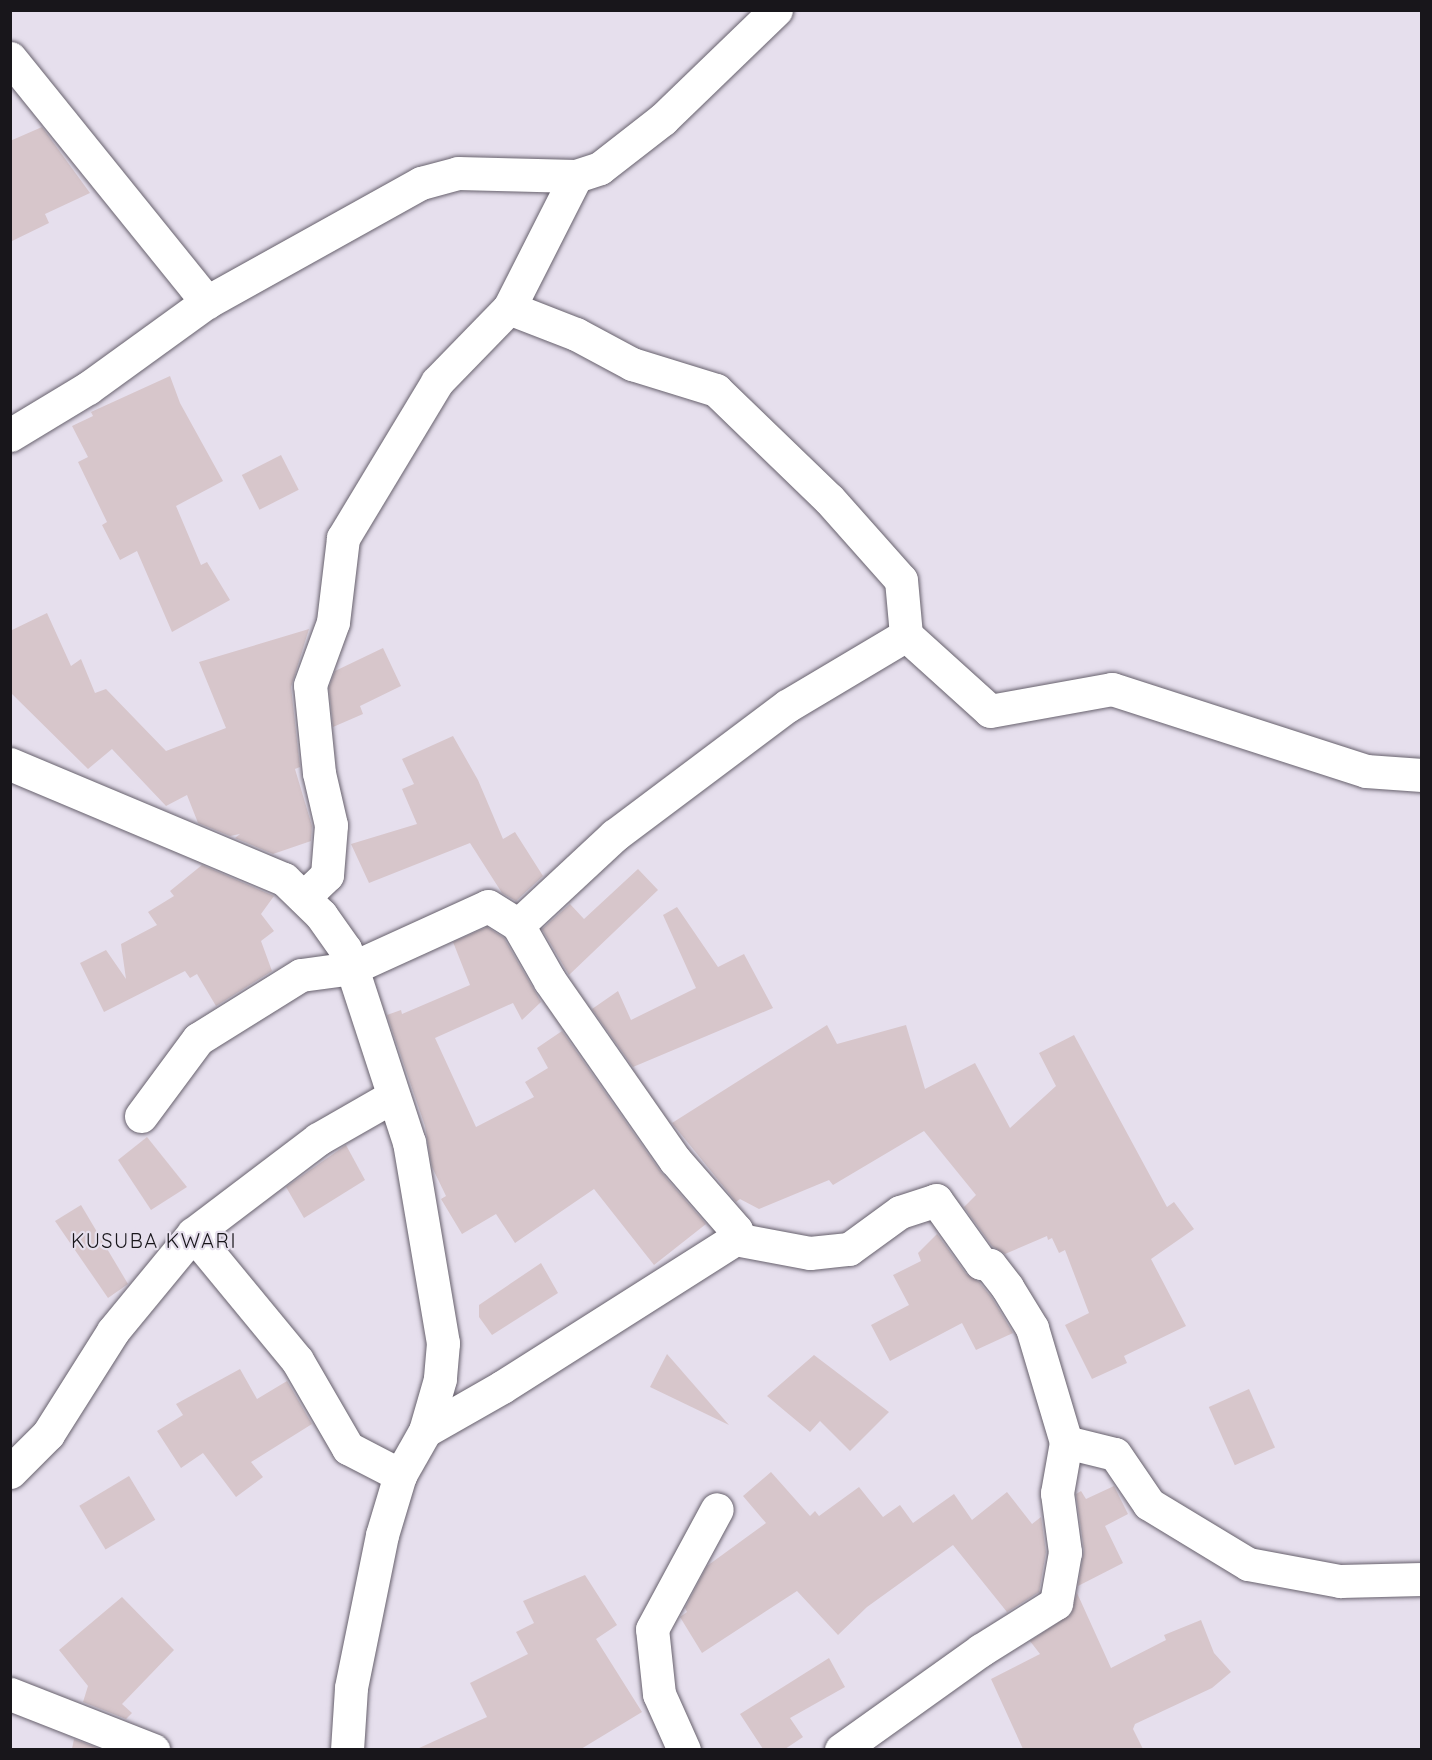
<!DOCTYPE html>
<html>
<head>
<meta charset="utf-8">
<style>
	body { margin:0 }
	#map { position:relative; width:1432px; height:1760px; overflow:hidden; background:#e6dfed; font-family:Quicksand,sans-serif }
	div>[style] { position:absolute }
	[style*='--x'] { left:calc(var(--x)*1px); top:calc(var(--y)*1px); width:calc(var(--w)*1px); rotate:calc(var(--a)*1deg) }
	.building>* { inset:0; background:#d7c6cb; transform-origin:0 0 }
	.roads { filter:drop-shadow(0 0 2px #67616d) drop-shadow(0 0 2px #67616d) }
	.minor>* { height:33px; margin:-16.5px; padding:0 16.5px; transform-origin:16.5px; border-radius:16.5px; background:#fff }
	span { translate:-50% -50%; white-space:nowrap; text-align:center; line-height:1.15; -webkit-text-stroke:4.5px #e6dfed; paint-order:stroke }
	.quarter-label { font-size:20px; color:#18161b; letter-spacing:1.5px }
	.frame { position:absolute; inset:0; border:12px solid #18161b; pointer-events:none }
</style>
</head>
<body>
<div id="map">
	<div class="building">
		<div style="clip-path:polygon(42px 127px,90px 193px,45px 214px,49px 223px,10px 242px,10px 141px)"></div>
		<div style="clip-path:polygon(170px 376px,180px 403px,223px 481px,176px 506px,201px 565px,207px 562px,230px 600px,172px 632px,137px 551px,120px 560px,102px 525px,107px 522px,78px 462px,88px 457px,72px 426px,93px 416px,91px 412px)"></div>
		<div style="left:281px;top:455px;width:39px;height:44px;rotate:63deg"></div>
		<div style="clip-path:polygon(47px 613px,71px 666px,81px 659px,95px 693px,106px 689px,166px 751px,226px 728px,199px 662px,309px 629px,291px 687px,300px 767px,295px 769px,312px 826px,311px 841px,273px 854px,235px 838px,240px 834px,230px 836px,198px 823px,187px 795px,166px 806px,112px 749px,88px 769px,10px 692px,10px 631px)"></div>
		<div style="clip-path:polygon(383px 648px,401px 686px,360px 706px,363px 714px,333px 727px,329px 687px,335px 671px)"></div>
		<div style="clip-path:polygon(453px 736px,478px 780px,503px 839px,515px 832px,543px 876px,516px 901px,502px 893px,470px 843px,369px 883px,351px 844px,417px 824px,402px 789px,414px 784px,402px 759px)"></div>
		<div style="clip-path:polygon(202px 865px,274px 896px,261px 914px,274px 931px,261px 941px,272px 971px,216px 1006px,197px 974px,190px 978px,185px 971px,104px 1012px,80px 963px,106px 950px,126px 979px,121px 944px,157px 925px,148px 912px,174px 896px,170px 891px)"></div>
		<div style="clip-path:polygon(638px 869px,658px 890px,569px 975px,542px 929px,570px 904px,584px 919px)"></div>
		<div style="clip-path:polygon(677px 907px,718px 967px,744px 954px,773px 1008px,633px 1067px,592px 1009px,618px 991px,631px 1020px,696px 988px,663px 915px)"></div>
		<div style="clip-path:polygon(487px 927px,504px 938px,541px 1002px,522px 1020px,513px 1003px,435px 1038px,476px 1127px,534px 1097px,525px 1082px,548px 1068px,537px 1048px,562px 1031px,660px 1171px,706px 1224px,654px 1265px,594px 1189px,515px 1243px,496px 1214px,462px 1234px,441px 1199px,446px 1196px,432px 1167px,425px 1126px,387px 1015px,401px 1010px,402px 1014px,470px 985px,453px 942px)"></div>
		<div style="clip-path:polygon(827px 1025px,837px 1044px,906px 1025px,925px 1089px,975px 1063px,1010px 1128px,1056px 1086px,1039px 1053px,1074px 1035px,1167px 1207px,1174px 1202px,1194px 1229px,1151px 1259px,1186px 1326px,1124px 1356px,1127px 1363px,1092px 1379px,1065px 1325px,1089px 1313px,1065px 1250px,1059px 1253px,1052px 1238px,1048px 1240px,1047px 1236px,1005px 1254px,992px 1246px,964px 1207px,976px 1195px,924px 1131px,833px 1185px,829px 1180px,759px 1209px,740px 1199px,736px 1202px,672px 1123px)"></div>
		<div style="clip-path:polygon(147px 1137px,187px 1187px,151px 1210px,118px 1160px)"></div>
		<div style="clip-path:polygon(346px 1145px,365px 1180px,304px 1218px,286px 1187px)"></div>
		<div style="clip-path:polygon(81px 1205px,128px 1284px,108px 1298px,55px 1221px)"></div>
		<div style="clip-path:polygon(937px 1234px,966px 1274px,979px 1282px,992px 1298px,1013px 1333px,976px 1350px,962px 1323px,890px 1361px,871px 1325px,909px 1305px,893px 1275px,921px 1261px,918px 1253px)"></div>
		<div style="clip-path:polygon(541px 1263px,558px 1293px,492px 1335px,479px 1317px,479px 1305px)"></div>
		<div style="clip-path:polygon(667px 1354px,729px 1425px,650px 1387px)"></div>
		<div style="clip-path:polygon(814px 1355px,889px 1412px,850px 1451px,820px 1421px,810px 1432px,767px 1396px)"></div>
		<div style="clip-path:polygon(240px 1369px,257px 1399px,287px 1381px,312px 1424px,251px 1462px,263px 1477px,236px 1497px,203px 1453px,181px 1468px,157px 1431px,183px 1415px,176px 1404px)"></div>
		<div style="left:1249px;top:1389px;width:64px;height:44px;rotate:66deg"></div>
		<div style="clip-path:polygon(771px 1472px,810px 1516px,815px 1511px,819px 1516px,859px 1487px,883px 1517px,900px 1505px,913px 1523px,954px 1494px,972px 1520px,1007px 1492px,1032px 1524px,1041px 1517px,1046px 1552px,1039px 1592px,1007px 1612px,953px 1545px,867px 1607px,838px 1635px,797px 1591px,702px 1653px,680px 1617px,687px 1612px,685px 1608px,707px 1566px,766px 1523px,743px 1496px)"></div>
		<div style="left:129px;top:1476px;width:51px;height:58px;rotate:59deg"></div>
		<div style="clip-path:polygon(1114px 1486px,1128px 1514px,1105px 1526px,1123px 1563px,1078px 1586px,1084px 1550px,1076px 1494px,1081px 1491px,1086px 1499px)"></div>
		<div style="clip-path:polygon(585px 1575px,617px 1625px,596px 1639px,642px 1712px,581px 1749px,417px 1749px,487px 1717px,470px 1683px,528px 1654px,516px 1632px,534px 1623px,523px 1601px)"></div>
		<div style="clip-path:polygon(1077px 1593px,1111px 1668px,1166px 1640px,1164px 1635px,1201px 1620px,1214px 1653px,1231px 1672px,1212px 1688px,1135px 1724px,1133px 1729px,1143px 1749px,1023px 1749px,991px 1679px,1040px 1654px,1030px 1641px,1071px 1614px)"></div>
		<div style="clip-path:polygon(122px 1597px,174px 1650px,122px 1704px,132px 1713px,126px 1719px,83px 1702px,88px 1686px,59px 1650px)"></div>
		<div style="clip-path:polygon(829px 1658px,845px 1687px,790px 1718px,803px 1737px,785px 1749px,763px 1749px,740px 1714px)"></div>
		<div style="clip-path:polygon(74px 1739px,100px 1749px,72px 1749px)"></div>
	</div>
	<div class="roads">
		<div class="minor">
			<div style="--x:10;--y:58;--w:314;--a:51.1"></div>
			<div style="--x:576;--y:176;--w:148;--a:116.9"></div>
			<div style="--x:509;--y:308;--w:72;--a:21.2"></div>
			<div style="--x:576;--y:334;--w:64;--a:28.2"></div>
			<div style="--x:632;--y:364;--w:88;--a:17.2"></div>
			<div style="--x:716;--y:390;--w:157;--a:44"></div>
			<div style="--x:829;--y:499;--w:108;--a:48.4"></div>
			<div style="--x:901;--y:580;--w:55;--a:84.8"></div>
			<div style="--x:10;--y:435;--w:91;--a:-31.1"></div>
			<div style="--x:88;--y:388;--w:147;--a:-35.9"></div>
			<div style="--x:207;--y:302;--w:245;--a:-29.1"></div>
			<div style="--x:421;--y:183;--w:38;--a:-15"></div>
			<div style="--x:458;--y:173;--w:118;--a:1.5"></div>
			<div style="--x:576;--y:176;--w:25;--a:-18"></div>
			<div style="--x:600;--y:168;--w:80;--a:-37.9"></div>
			<div style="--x:663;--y:119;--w:157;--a:-44"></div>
			<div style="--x:10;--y:764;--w:297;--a:22.8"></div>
			<div style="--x:284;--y:879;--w:52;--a:44.2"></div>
			<div style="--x:321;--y:915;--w:42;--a:54.8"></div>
			<div style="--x:345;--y:949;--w:20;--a:70"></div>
			<div style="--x:352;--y:968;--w:183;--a:71.9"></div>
			<div style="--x:409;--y:1142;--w:204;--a:80.4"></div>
			<div style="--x:443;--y:1343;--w:36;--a:95"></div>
			<div style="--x:440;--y:1379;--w:54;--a:106.1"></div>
			<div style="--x:425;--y:1431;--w:51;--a:119.6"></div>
			<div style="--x:400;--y:1475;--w:63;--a:106.7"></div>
			<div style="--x:382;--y:1535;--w:156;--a:101.5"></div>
			<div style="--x:351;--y:1688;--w:62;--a:93.7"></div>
			<div style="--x:304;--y:897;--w:32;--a:-44"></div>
			<div style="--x:327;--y:875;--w:50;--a:-85.4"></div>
			<div style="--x:331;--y:825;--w:53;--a:-103"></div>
			<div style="--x:319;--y:773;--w:88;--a:-95.8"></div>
			<div style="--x:310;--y:685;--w:67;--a:-69.9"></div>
			<div style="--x:333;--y:622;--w:85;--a:-83.2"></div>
			<div style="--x:343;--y:538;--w:182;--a:-58.9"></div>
			<div style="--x:437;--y:382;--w:103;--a:-45.8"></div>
			<div style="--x:518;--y:925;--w:132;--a:-42.9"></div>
			<div style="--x:615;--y:835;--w:215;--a:-36.9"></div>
			<div style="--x:787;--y:706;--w:139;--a:-30.8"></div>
			<div style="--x:906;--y:635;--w:113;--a:42.1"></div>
			<div style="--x:990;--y:711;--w:124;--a:-10.2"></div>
			<div style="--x:1112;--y:689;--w:267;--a:17.9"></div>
			<div style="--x:1366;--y:771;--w:56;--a:4.1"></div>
			<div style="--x:141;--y:1116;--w:96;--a:-53.5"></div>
			<div style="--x:198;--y:1039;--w:121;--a:-31.9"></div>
			<div style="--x:301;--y:975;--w:51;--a:-7.8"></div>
			<div style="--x:352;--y:968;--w:149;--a:-24.5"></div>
			<div style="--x:488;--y:906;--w:36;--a:32"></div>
			<div style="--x:518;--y:925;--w:64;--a:60.3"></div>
			<div style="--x:550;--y:981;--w:218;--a:55.1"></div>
			<div style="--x:675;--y:1160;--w:93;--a:48.9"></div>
			<div style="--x:736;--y:1230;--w:9;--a:96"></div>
			<div style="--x:193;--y:1234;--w:163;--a:50.5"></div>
			<div style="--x:297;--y:1360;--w:102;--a:59.9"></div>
			<div style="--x:348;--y:1448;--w:59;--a:27.4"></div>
			<div style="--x:425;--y:1431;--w:89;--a:-29.7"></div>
			<div style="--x:502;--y:1387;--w:276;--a:-32.4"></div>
			<div style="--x:735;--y:1239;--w:76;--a:10.6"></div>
			<div style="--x:810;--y:1253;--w:39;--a:-6"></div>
			<div style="--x:849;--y:1249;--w:63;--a:-36"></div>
			<div style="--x:900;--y:1212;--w:38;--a:-18"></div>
			<div style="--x:936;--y:1200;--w:77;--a:54.5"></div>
			<div style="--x:981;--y:1263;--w:9;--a:13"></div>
			<div style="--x:990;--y:1265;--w:28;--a:52"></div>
			<div style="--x:1007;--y:1287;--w:48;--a:58.6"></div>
			<div style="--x:1032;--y:1328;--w:119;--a:73.4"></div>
			<div style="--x:1066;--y:1442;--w:52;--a:100"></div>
			<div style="--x:1057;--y:1493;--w:60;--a:82.3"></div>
			<div style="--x:1065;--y:1552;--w:52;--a:100"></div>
			<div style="--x:1056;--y:1603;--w:89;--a:147.9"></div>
			<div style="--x:981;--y:1650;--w:172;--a:144.5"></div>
			<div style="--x:1066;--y:1442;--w:50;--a:13.8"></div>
			<div style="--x:1115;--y:1454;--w:60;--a:55.8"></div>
			<div style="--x:1149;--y:1504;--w:116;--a:31.2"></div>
			<div style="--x:1248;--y:1564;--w:94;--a:10.5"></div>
			<div style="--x:1340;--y:1581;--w:82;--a:-1.4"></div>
			<div style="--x:10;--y:1472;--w:54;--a:-45"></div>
			<div style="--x:48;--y:1434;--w:122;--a:-57.7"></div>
			<div style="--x:113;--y:1331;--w:126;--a:-50.5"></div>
			<div style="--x:193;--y:1234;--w:157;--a:-37.2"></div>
			<div style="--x:318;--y:1139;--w:86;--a:-29.8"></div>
			<div style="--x:10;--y:1694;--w:154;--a:21.4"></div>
			<div style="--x:684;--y:1750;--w:61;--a:-114.1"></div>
			<div style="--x:659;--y:1694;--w:65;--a:-96.1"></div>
			<div style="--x:652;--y:1629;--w:136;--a:-61.6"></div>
		</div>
	</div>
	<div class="quarter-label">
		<span style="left:154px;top:1240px">KUSUBA KWARI</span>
	</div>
	<div class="frame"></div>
</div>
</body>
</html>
